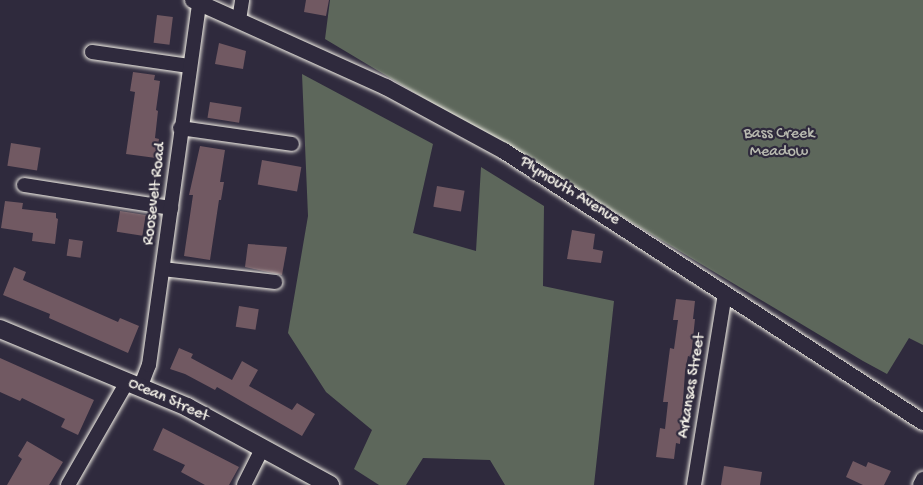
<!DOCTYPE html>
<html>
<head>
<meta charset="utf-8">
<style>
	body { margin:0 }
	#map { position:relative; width:923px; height:485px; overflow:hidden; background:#2f2a3d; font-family:"Gochi Hand",sans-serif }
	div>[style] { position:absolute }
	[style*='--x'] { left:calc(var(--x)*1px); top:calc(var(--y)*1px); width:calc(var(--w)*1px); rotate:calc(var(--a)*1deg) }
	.green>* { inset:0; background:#5d675b }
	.building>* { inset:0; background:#715962; transform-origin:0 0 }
	.roads { filter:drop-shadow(0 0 2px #f4f1e8) drop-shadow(0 0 2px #f4f1e8) }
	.minor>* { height:14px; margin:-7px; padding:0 7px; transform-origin:7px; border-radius:7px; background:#2f2a3d }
	.tertiary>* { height:16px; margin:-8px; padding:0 8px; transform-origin:8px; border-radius:8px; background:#2f2a3d }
	.secondary>* { height:18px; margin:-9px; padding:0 9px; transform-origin:9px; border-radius:9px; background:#2f2a3d }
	span { translate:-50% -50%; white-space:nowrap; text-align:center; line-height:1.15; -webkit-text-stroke:4.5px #2f2a3d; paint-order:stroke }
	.park-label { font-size:16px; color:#b8bab0 }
	.street-label { font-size:16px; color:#f4f1e8 }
</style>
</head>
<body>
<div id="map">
	<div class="green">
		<div style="clip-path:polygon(330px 0,923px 0,923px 345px,909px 338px,887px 374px,863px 361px,325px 39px)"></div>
		<div style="clip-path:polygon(302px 74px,433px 144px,413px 233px,476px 251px,481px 167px,544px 206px,543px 286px,614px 301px,594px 485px,505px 485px,490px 460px,423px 458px,406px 485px,379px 485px,354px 469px,372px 430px,326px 392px,288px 333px,308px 216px)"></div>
	</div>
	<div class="building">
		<div style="clip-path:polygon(306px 0,329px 0,326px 16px,304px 12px)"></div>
		<div style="left:157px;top:15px;width:16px;height:28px;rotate:7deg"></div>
		<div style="clip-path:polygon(219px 43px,246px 51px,243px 69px,215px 64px)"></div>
		<div style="clip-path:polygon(133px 72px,155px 75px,154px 80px,160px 81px,156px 110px,158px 111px,155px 138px,159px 139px,156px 158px,126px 154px,135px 92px,130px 91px)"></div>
		<div style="left:210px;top:102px;width:32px;height:16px;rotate:9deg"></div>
		<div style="left:11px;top:143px;width:30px;height:23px;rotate:9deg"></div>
		<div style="clip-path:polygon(200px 146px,225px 150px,220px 182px,224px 182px,221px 200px,219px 200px,210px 260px,184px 256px,193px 195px,189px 195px)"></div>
		<div style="left:262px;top:160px;width:40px;height:25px;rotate:10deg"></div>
		<div style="left:437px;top:186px;width:28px;height:21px;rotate:10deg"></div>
		<div style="clip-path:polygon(5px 201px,23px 203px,22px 209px,56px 213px,56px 218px,58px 219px,55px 244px,32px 241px,33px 233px,1px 228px)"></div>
		<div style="left:120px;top:211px;width:26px;height:21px;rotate:9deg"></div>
		<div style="clip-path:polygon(572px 230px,595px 234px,593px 249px,603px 251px,601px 263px,567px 259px)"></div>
		<div style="left:69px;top:239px;width:14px;height:17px;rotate:8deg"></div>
		<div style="clip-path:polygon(248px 244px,287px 247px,282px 275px,245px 267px)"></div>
		<div style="clip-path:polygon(14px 267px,26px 272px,23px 280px,118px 322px,120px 318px,139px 326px,128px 353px,49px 318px,50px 314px,3px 295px)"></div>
		<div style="clip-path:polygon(676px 299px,695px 301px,693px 319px,695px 319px,691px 357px,688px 356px,685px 372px,680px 444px,676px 443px,674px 459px,656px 457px,660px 428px,665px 429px,668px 402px,663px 402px,670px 348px,674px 349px,678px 320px,673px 320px)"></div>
		<div style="left:239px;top:306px;width:20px;height:21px;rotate:9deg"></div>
		<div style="clip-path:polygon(179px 348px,193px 354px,191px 358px,232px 380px,242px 361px,258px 370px,249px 386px,292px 410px,297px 403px,315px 414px,302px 436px,217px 387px,215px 390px,185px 374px,170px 369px)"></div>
		<div style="clip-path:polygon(0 358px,94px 400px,78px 435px,61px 427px,65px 419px,22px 398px,20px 401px,0 392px)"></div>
		<div style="clip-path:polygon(163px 428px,239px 467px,229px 485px,205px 485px,181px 472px,185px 465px,153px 450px)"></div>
		<div style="clip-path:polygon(27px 441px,63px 462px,49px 485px,7px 485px,22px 459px,18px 456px)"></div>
		<div style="clip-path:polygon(853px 461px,866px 467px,868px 462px,891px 471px,884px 485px,863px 485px,846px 477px)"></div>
		<div style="clip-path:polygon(724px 466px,762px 472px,760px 485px,721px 485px)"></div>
	</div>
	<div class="roads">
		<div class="minor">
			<div style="--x:239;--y:20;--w:20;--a:-81"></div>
			<div style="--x:92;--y:52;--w:98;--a:8.2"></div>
			<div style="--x:180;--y:128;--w:113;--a:8.1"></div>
			<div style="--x:24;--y:185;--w:149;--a:8.9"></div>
			<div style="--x:163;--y:269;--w:113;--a:6.6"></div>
			<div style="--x:140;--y:388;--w:25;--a:-69"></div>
			<div style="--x:149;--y:365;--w:365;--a:-82.1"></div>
			<div style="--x:68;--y:485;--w:119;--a:-60.2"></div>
			<div style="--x:244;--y:485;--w:42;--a:-63.4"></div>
			<div style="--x:694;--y:485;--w:194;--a:-80.8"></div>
			<div style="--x:920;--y:485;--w:7;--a:-63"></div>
		</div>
		<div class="tertiary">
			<div style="--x:193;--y:0;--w:212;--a:24.3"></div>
			<div style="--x:386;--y:87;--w:134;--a:28.5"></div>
			<div style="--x:504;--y:151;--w:499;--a:32.9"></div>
		</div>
		<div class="secondary">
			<div style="--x:0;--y:329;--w:203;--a:22.6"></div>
			<div style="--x:187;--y:407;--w:163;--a:28.6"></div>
		</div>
	</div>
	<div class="park-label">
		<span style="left:779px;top:144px">Bass Creek<br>Meadow</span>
	</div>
	<div class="street-label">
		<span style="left:569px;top:192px;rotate:32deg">Plymouth Avenue</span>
		<span style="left:156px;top:194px;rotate:-83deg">Roosevelt Road</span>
		<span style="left:693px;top:386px;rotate:-81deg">Arkansas Street</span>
		<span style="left:168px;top:401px;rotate:24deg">Ocean Street</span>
	</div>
</div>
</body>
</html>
